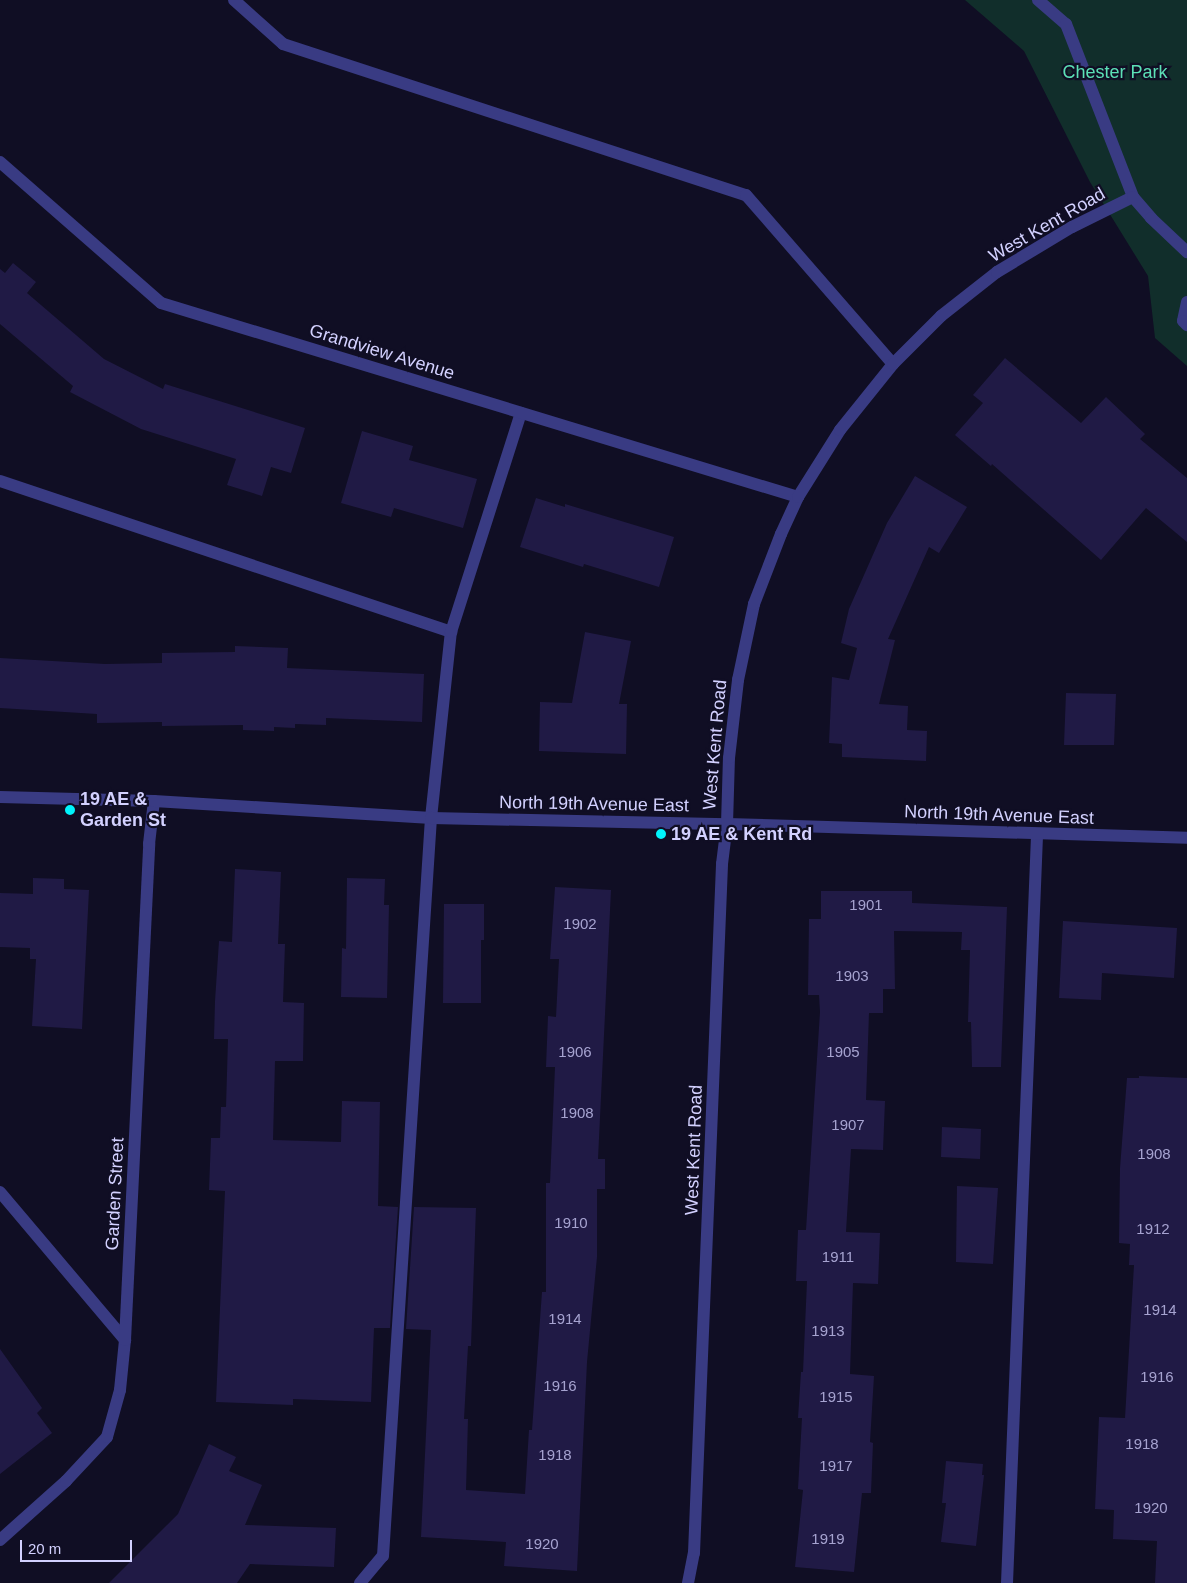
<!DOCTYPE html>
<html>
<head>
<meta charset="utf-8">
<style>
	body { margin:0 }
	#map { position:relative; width:1187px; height:1583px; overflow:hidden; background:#100e24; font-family:Arial,sans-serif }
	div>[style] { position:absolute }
	.green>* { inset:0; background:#112e2b }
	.building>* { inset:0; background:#201a45 }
	.service>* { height:12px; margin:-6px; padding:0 6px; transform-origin:6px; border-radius:6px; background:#393b83 }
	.minor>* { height:12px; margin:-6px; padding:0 6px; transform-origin:6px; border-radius:6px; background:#393b83 }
	.tertiary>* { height:12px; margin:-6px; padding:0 6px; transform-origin:6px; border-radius:6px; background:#393b83 }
	.dots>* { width:14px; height:14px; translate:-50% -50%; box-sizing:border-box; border:2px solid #100e24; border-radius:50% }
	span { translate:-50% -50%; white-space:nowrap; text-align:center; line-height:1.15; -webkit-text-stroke:4.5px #100e24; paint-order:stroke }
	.number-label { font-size:15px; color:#a6a3d0 }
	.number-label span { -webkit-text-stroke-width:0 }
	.park-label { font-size:18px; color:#5ce0b6 }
	.street-label { font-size:18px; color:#d3d1ff }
	.poi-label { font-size:18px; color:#d3d1ff; font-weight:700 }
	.left { translate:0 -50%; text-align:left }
	.scale { position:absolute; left:20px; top:1540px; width:112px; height:22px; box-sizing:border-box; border:2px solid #d3d1ff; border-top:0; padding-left:6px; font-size:15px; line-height:18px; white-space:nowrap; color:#d3d1ff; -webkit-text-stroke:4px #100e24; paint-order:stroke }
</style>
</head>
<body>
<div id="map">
	<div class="green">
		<div style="clip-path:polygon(965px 0,1187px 0,1187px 366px,1155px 338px,1148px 276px,1090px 182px,1024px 51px)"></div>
	</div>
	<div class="building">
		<div style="clip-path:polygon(13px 263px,36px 282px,27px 293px,104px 359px,163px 389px,165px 384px,305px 428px,291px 473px,271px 467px,262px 496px,227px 485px,236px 459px,141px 429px,70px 392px,73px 386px,0 324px,0 269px,5px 273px)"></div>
		<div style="clip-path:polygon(1005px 358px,1081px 423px,1106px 397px,1145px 434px,1140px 439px,1187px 478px,1187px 542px,1146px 508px,1101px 560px,992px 464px,991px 466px,955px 435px,983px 403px,973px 395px)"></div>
		<div style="clip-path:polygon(362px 431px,413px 446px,409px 460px,477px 479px,463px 528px,394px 508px,391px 517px,341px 503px)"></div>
		<div style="clip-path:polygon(915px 476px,967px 507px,939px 553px,929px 547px,888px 639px,895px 640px,879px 704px,908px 706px,907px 730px,927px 731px,926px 761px,842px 757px,842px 744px,829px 743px,832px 677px,849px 680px,857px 648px,841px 643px,849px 609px,887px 523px)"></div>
		<div style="clip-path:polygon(536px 498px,565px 507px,565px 504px,674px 537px,659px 587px,584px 564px,583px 567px,520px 547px)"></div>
		<div style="clip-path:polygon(585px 632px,631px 641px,619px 704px,627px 704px,626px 754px,539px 751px,540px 702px,572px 703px)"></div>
		<div style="clip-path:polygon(235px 646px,288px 648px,287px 668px,424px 674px,422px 722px,326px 718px,326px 725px,295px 724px,295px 728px,274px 727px,274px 731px,243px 730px,243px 725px,162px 726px,162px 722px,97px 723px,97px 714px,0 708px,0 658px,105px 664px,162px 663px,162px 653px,235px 652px)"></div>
		<div style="clip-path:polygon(1066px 693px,1116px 694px,1114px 745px,1064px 745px)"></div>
		<div style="clip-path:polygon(235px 869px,281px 872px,278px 944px,285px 944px,283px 1002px,304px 1003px,303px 1061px,275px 1061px,273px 1140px,341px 1142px,342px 1101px,380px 1102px,378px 1206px,398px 1207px,390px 1328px,374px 1328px,371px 1402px,293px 1399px,293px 1405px,216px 1402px,225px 1191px,209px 1190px,211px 1138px,220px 1138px,221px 1107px,226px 1107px,228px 1039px,214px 1039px,215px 1001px,219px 941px,232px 942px)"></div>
		<div style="clip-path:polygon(33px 878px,64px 879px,64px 889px,89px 890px,82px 1029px,32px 1026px,36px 959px,30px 959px,30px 948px,0 947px,0 893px,33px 894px)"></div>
		<div style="clip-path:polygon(347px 878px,385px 879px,384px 905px,389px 905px,387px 998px,341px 997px,342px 948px,346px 949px)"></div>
		<div style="clip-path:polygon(555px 887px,611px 890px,598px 1159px,605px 1159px,605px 1189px,597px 1189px,597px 1257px,587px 1362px,577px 1571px,504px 1566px,506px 1542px,421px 1537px,431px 1330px,406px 1329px,414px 1207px,476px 1208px,471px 1346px,468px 1346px,464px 1419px,468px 1419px,466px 1490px,525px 1494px,529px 1430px,532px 1430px,542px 1292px,546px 1292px,546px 1183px,550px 1183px,555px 1067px,546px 1067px,548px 1016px,556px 1017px,559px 959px,550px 959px)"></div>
		<div style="clip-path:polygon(821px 891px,912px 891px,912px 903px,1007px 907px,1001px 1067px,972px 1067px,971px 1022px,968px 1022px,970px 950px,961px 950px,962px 932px,894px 931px,895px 989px,883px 989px,883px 1013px,869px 1013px,866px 1100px,885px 1101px,883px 1150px,851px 1149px,846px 1232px,880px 1233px,878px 1284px,853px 1283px,850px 1374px,874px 1376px,870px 1442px,873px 1443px,871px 1493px,862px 1493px,854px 1572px,795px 1567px,803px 1490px,798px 1489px,802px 1418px,798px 1418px,801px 1372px,803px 1372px,807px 1281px,796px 1281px,798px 1230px,806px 1230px,820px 1012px,819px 995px,808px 995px,809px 919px,821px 919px)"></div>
		<div style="clip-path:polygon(444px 904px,484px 904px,484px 940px,481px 940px,481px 1003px,443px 1003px)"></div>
		<div style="clip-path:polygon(1063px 921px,1177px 928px,1174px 978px,1102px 973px,1101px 1000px,1059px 998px)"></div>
		<div style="clip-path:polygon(1139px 1076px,1187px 1078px,1187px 1583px,1155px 1583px,1157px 1541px,1113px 1539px,1114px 1510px,1095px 1509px,1099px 1417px,1125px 1418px,1134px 1265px,1129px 1265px,1130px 1244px,1119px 1243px,1120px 1168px,1127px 1078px,1139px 1078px)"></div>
		<div style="clip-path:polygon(942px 1127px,981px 1129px,980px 1159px,941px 1157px)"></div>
		<div style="clip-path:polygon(957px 1186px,998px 1188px,993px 1264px,956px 1262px)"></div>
		<div style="clip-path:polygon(0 1349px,42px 1408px,37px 1413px,52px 1433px,0 1474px)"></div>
		<div style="clip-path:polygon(209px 1444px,236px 1457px,229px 1471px,262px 1485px,245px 1525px,336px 1528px,334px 1567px,250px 1564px,237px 1583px,109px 1583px,178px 1514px)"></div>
		<div style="clip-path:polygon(946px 1461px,983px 1464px,982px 1475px,984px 1475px,976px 1546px,941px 1542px,946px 1503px,942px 1503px)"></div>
	</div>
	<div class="service">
		<div style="left:234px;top:0;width:66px;rotate:41.9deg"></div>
		<div style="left:283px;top:44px;width:487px;rotate:18.1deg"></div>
		<div style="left:746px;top:195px;width:224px;rotate:49deg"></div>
		<div style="left:0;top:481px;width:476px;rotate:18.5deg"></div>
		<div style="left:0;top:1192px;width:194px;rotate:49.8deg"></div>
		<div style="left:360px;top:1583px;width:35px;rotate:-50deg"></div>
		<div style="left:383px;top:1556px;width:740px;rotate:-86.28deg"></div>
		<div style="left:431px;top:818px;width:187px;rotate:-83.9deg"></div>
		<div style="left:451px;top:632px;width:230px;rotate:-72.3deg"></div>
		<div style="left:1007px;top:1583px;width:749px;rotate:-87.7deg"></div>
	</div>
	<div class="minor">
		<div style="left:1038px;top:0;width:37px;rotate:41deg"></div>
		<div style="left:1066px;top:24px;width:186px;rotate:68.8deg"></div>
		<div style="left:0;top:162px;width:214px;rotate:41.2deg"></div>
		<div style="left:161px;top:303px;width:666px;rotate:16.94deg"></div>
		<div style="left:1187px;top:302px;width:19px;rotate:102deg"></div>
		<div style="left:1183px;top:321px;width:6px;rotate:45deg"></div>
		<div style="left:0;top:1540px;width:89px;rotate:-41.8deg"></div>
		<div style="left:66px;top:1481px;width:60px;rotate:-47deg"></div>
		<div style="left:107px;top:1437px;width:49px;rotate:-74.5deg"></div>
		<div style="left:120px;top:1390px;width:50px;rotate:-84.3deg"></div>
		<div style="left:125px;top:1340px;width:497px;rotate:-87.2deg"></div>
		<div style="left:149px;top:844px;width:43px;rotate:-83.4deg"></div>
		<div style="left:688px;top:1583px;width:31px;rotate:-79deg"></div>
		<div style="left:694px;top:1553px;width:690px;rotate:-87.67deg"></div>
		<div style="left:722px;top:864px;width:40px;rotate:-82.9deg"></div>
	</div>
	<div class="tertiary">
		<div style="left:0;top:797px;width:154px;rotate:1.5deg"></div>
		<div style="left:154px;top:801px;width:278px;rotate:3.5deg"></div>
		<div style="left:431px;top:818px;width:296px;rotate:1.2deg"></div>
		<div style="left:727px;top:824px;width:460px;rotate:1.7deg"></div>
		<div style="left:727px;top:824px;width:66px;rotate:-88.3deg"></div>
		<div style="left:729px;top:758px;width:79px;rotate:-83.4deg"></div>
		<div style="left:738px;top:680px;width:78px;rotate:-78.1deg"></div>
		<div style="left:754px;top:604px;width:75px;rotate:-68.9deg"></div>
		<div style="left:781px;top:534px;width:41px;rotate:-65.3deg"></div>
		<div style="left:798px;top:497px;width:79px;rotate:-57.9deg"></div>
		<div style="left:840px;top:430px;width:85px;rotate:-51.2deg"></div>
		<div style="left:893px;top:364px;width:68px;rotate:-45deg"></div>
		<div style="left:941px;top:316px;width:71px;rotate:-38.2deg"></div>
		<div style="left:997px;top:272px;width:87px;rotate:-31deg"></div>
		<div style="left:1072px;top:227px;width:68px;rotate:-26.2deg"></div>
		<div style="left:1133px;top:197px;width:28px;rotate:49deg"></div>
		<div style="left:1151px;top:218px;width:50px;rotate:43.4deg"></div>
	</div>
	<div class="dots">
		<div style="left:70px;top:810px;background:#00f4fc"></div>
		<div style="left:661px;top:834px;background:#00f4fc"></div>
	</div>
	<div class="number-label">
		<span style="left:866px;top:905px">1901</span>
		<span style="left:580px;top:924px">1902</span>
		<span style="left:852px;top:976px">1903</span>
		<span style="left:575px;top:1052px">1906</span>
		<span style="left:843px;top:1052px">1905</span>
		<span style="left:577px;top:1113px">1908</span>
		<span style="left:848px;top:1125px">1907</span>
		<span style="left:1154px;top:1154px">1908</span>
		<span style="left:571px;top:1223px">1910</span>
		<span style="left:1153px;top:1229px">1912</span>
		<span style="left:838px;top:1257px">1911</span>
		<span style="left:1160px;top:1310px">1914</span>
		<span style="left:565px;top:1319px">1914</span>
		<span style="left:828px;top:1331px">1913</span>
		<span style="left:1157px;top:1377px">1916</span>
		<span style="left:560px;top:1386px">1916</span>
		<span style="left:836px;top:1397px">1915</span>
		<span style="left:1142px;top:1444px">1918</span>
		<span style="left:555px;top:1455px">1918</span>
		<span style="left:836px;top:1466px">1917</span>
		<span style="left:1151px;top:1508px">1920</span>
		<span style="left:828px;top:1539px">1919</span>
		<span style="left:542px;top:1544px">1920</span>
	</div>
	<div class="park-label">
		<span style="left:1115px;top:72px">Chester Park</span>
	</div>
	<div class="street-label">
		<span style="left:1047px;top:225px;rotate:-30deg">West Kent Road</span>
		<span style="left:382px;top:352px;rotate:17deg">Grandview Avenue</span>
		<span style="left:715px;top:745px;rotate:-85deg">West Kent Road</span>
		<span style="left:594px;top:804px;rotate:1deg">North 19th Avenue East</span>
		<span style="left:999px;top:815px;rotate:2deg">North 19th Avenue East</span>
		<span style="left:694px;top:1150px;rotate:-88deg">West Kent Road</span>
		<span style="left:115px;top:1194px;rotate:-87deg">Garden Street</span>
	</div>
	<div class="poi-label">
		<span class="left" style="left:80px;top:810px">19 AE &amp;<br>Garden St</span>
		<span class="left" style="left:671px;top:834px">19 AE &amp; Kent Rd</span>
	</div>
	<div class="scale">20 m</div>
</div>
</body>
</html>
